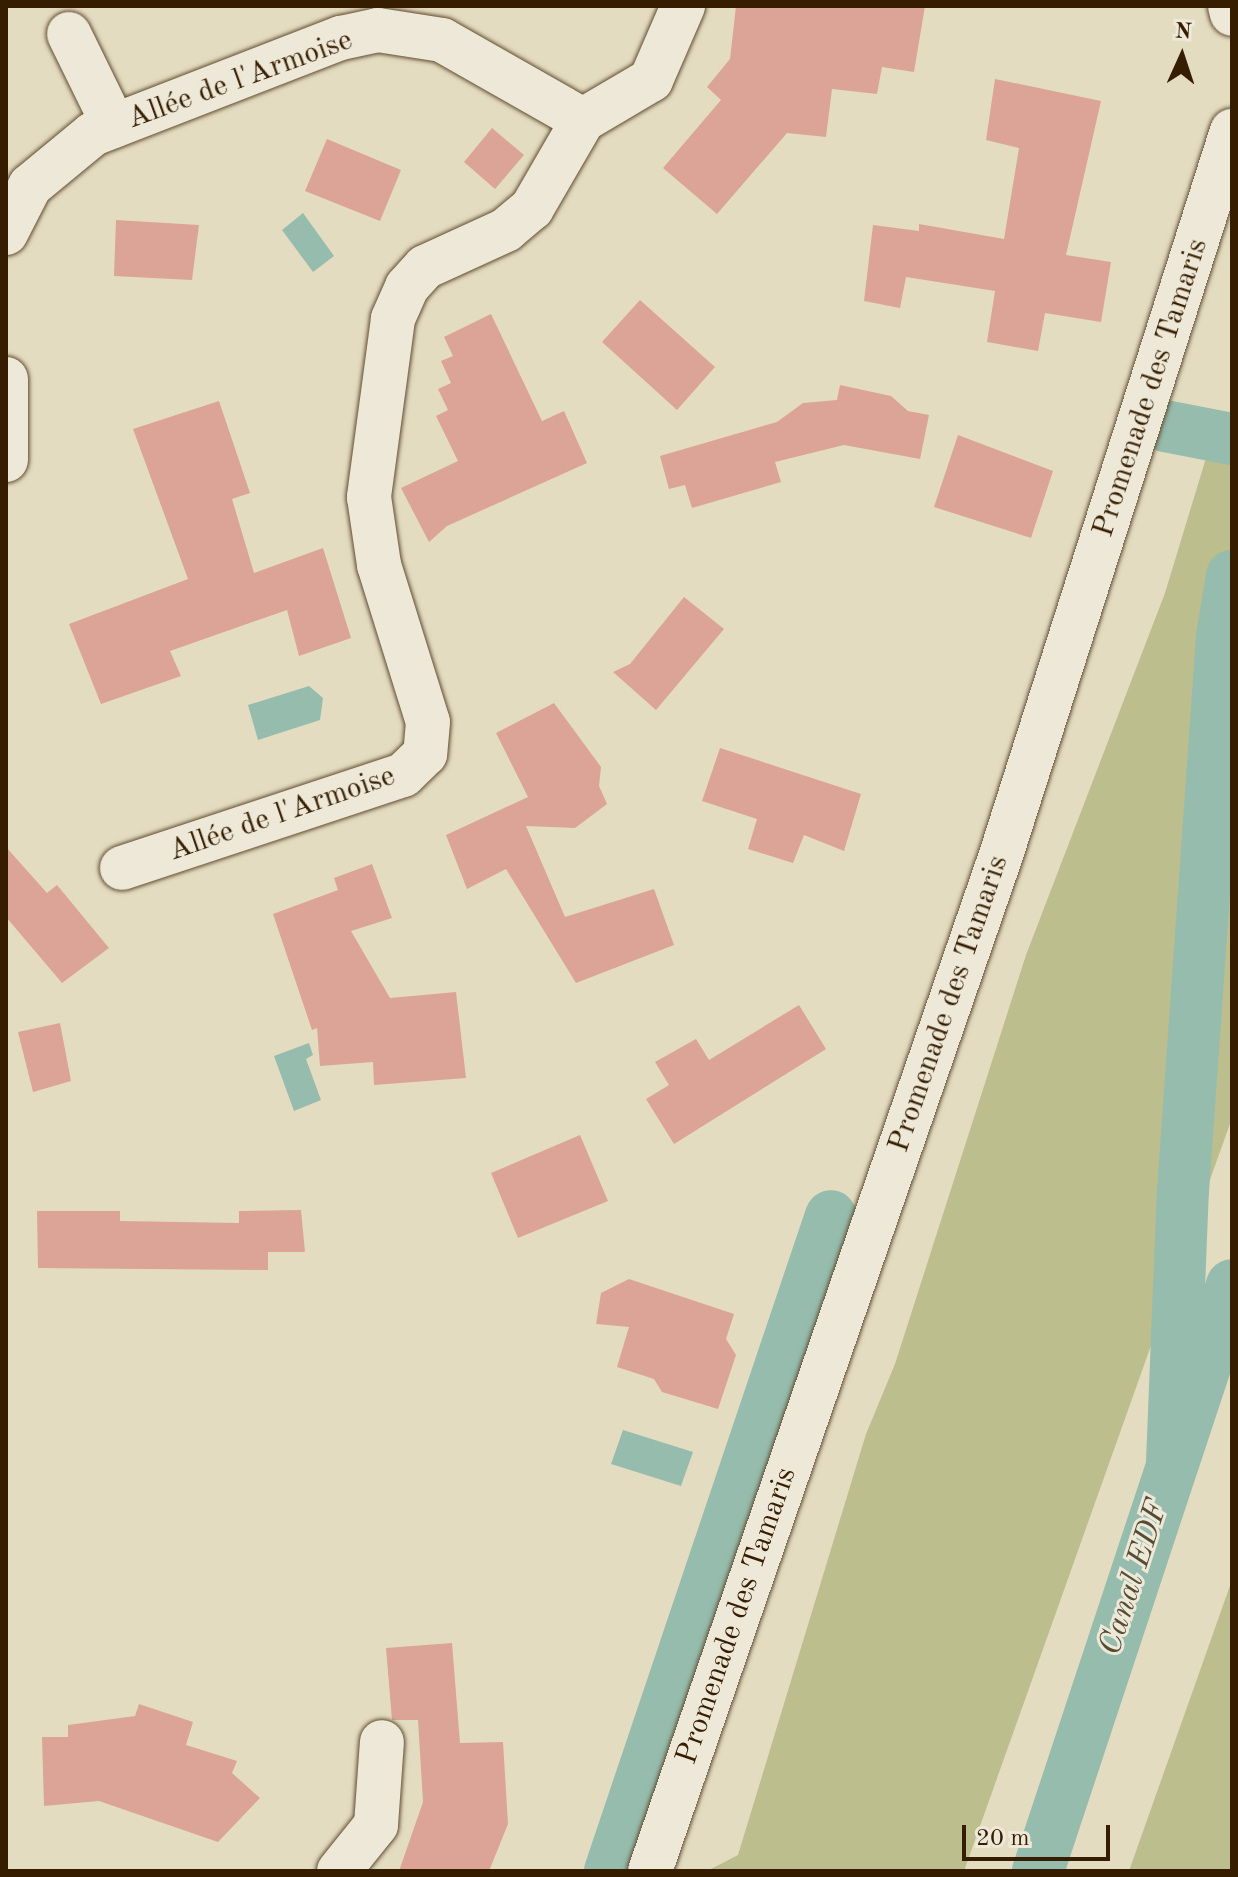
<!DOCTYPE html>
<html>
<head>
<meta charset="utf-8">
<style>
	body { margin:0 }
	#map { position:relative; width:1238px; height:1877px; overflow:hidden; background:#e4dcc1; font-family:"Old Standard TT",serif }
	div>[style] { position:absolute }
	.green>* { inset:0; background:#bcbe8d }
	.water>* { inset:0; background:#96bcad }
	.canal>* { height:52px; margin:-26px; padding:0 26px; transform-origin:26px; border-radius:26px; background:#96bcad }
	.building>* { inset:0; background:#dba496 }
	.roads { filter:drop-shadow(0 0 2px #624d30) drop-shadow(0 0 2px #624d30) }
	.minor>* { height:44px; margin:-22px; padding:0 22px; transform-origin:22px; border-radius:22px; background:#ede8d7 }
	span { translate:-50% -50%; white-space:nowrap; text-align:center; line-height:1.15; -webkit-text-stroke:6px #ede8d7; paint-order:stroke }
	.street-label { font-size:30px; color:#371d00 }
	.water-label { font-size:32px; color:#544d34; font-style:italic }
	.frame { position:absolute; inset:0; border:8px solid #371d00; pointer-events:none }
	.north { position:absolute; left:1142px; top:16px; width:80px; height:80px; -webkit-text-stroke:6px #ede8d7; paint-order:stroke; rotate:3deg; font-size:22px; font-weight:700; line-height:32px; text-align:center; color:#371d00 }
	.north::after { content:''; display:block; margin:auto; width:28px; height:36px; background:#371d00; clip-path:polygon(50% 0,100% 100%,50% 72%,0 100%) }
	.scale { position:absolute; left:962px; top:1825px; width:148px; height:36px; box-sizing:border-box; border:4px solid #371d00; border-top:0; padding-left:10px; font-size:24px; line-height:28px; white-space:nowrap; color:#371d00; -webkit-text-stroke:6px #ede8d7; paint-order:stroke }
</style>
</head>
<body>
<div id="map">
	<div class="green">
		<div style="clip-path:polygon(1206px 458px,1232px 461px,1232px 1118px,964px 1871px,707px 1871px,738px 1855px,866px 1434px,895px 1364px,1026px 955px,1165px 593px)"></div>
		<div style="clip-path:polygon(1232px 1580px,1232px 1871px,1129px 1871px)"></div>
	</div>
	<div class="water">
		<div style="clip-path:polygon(303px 213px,334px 256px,313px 272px,282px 230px)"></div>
		<div style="clip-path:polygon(309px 686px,323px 698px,320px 720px,258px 740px,248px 705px)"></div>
		<div style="clip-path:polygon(309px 1043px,313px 1055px,306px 1059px,321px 1100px,294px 1111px,274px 1056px)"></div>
		<div style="clip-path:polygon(623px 1430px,693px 1452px,681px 1486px,611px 1464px)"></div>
	</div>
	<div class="canal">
		<div style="left:1165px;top:426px;width:68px;rotate:11deg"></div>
		<div style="left:1172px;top:1462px;width:271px;rotate:-87.7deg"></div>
		<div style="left:1183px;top:1191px;width:555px;rotate:-85.97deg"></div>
		<div style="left:1222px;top:637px;width:62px;rotate:-80.7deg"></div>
		<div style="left:610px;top:1871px;width:691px;rotate:-71.36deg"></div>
		<div style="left:1038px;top:1871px;width:617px;rotate:-71.68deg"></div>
	</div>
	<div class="building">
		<div style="clip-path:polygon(736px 6px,925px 6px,914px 72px,882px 67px,877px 94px,832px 89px,826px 137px,787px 133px,717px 214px,663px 168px,721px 100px,707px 87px,730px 59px)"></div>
		<div style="clip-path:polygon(995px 79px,1101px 101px,1066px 255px,1111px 262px,1101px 322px,1045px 313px,1038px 351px,987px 342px,995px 291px,906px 277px,900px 308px,864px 301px,873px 225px,919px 231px,919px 224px,1004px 239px,1019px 148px,986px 140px)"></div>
		<div style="clip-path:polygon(492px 128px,524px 155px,495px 189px,464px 162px)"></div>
		<div style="clip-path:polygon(327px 139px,401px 170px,380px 221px,305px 191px)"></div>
		<div style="clip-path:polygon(116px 220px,199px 225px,192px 280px,114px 276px)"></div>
		<div style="clip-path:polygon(640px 300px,715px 367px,677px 410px,602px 342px)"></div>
		<div style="clip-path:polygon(491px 314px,542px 421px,564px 411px,587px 463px,447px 526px,429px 542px,401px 488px,458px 461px,436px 416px,448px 410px,438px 389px,451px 383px,441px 361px,453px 356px,444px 337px)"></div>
		<div style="clip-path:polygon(840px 385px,891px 396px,908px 411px,929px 415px,920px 459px,844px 445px,775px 462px,781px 482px,692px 508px,685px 485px,669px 489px,660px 456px,777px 422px,803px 403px,837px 400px)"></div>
		<div style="clip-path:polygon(219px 401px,250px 493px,232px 499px,254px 573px,323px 548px,351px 638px,299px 656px,287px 610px,170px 651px,181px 676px,101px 704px,69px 624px,188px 579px,133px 429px)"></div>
		<div style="clip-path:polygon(958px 435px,1053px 471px,1031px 538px,934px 507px)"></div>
		<div style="clip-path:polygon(684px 597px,724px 629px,656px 710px,613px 672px,630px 664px)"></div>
		<div style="clip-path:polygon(554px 703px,601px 767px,599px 786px,607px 804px,575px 828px,526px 826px,565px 917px,654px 889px,674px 945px,576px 983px,506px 869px,467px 889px,446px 835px,528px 797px,496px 733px)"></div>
		<div style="clip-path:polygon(720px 748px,861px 794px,844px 851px,804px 835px,793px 863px,748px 849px,757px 819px,702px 801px)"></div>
		<div style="clip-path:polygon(6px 847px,47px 893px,57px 885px,109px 948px,62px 983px,6px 917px)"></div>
		<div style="clip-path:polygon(372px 864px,392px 918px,351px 931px,390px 998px,456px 992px,466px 1078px,374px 1085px,373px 1062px,320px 1066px,317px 1028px,312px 1030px,273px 914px,338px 890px,334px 878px)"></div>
		<div style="clip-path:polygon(799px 1005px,826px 1049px,674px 1144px,646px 1099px,669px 1085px,655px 1062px,696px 1039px,709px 1060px)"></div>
		<div style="clip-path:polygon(60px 1023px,71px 1081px,33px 1092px,18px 1032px)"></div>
		<div style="clip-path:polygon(580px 1135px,608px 1201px,518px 1238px,491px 1173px)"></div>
		<div style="clip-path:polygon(301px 1210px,305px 1252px,268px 1252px,268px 1270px,38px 1268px,37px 1211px,120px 1211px,120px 1221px,239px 1223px,239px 1211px)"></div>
		<div style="clip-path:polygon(629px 1279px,734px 1314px,726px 1339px,736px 1355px,718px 1409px,662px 1392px,654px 1379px,617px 1367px,629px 1327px,596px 1324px,601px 1293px)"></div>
		<div style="clip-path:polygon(452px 1643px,460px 1743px,503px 1742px,508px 1824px,489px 1871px,399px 1871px,423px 1802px,418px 1720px,392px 1720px,386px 1648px)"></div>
		<div style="clip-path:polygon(139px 1704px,193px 1722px,186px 1745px,237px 1761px,232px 1773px,260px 1798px,218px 1842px,99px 1801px,44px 1806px,42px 1737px,68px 1737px,68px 1725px,135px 1716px)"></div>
	</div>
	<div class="roads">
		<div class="minor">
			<div style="left:1230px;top:6px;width:8px;rotate:76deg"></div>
			<div style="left:69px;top:34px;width:102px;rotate:63.9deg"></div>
			<div style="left:583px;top:120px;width:79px;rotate:-30.5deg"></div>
			<div style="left:651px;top:80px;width:81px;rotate:-66.6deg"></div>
			<div style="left:6px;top:233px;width:53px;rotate:-62.9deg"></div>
			<div style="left:30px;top:186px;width:82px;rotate:-39.5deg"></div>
			<div style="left:93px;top:134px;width:266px;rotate:-21.2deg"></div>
			<div style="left:341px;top:38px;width:38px;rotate:-12deg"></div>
			<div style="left:378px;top:30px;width:65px;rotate:8.9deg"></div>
			<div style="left:442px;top:40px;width:162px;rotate:29.6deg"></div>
			<div style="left:583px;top:120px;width:102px;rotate:120.1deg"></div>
			<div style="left:532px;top:208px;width:34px;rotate:140deg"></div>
			<div style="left:506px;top:230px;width:89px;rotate:155.4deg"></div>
			<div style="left:425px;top:267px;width:27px;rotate:132deg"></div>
			<div style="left:407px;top:287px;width:35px;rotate:114deg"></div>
			<div style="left:393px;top:319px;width:180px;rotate:97.7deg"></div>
			<div style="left:369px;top:497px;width:69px;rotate:81.6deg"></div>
			<div style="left:379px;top:565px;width:164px;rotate:72.7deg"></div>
			<div style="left:428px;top:722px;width:32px;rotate:95deg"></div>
			<div style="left:425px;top:754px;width:30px;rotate:136deg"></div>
			<div style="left:403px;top:775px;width:296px;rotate:161.7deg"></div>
			<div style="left:6px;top:379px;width:81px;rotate:90deg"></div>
			<div style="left:339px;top:1871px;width:59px;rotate:-51.2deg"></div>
			<div style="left:376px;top:1825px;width:83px;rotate:-85.9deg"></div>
			<div style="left:650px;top:1871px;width:1078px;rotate:-70.94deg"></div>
			<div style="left:1002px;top:852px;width:757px;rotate:-72.31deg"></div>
		</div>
	</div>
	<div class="street-label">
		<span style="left:240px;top:80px;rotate:-20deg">Allée de l'Armoise</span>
		<span style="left:1151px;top:388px;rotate:-72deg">Promenade des Tamaris</span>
		<span style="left:282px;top:814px;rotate:-19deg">Allée de l'Armoise</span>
		<span style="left:949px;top:1004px;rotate:-71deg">Promenade des Tamaris</span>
		<span style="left:737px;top:1616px;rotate:-71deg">Promenade des Tamaris</span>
	</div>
	<div class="water-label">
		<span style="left:1135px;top:1578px;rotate:-72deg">Canal EDF</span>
	</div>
	<div class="frame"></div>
	<div class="north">N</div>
	<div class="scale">20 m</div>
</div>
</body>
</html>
